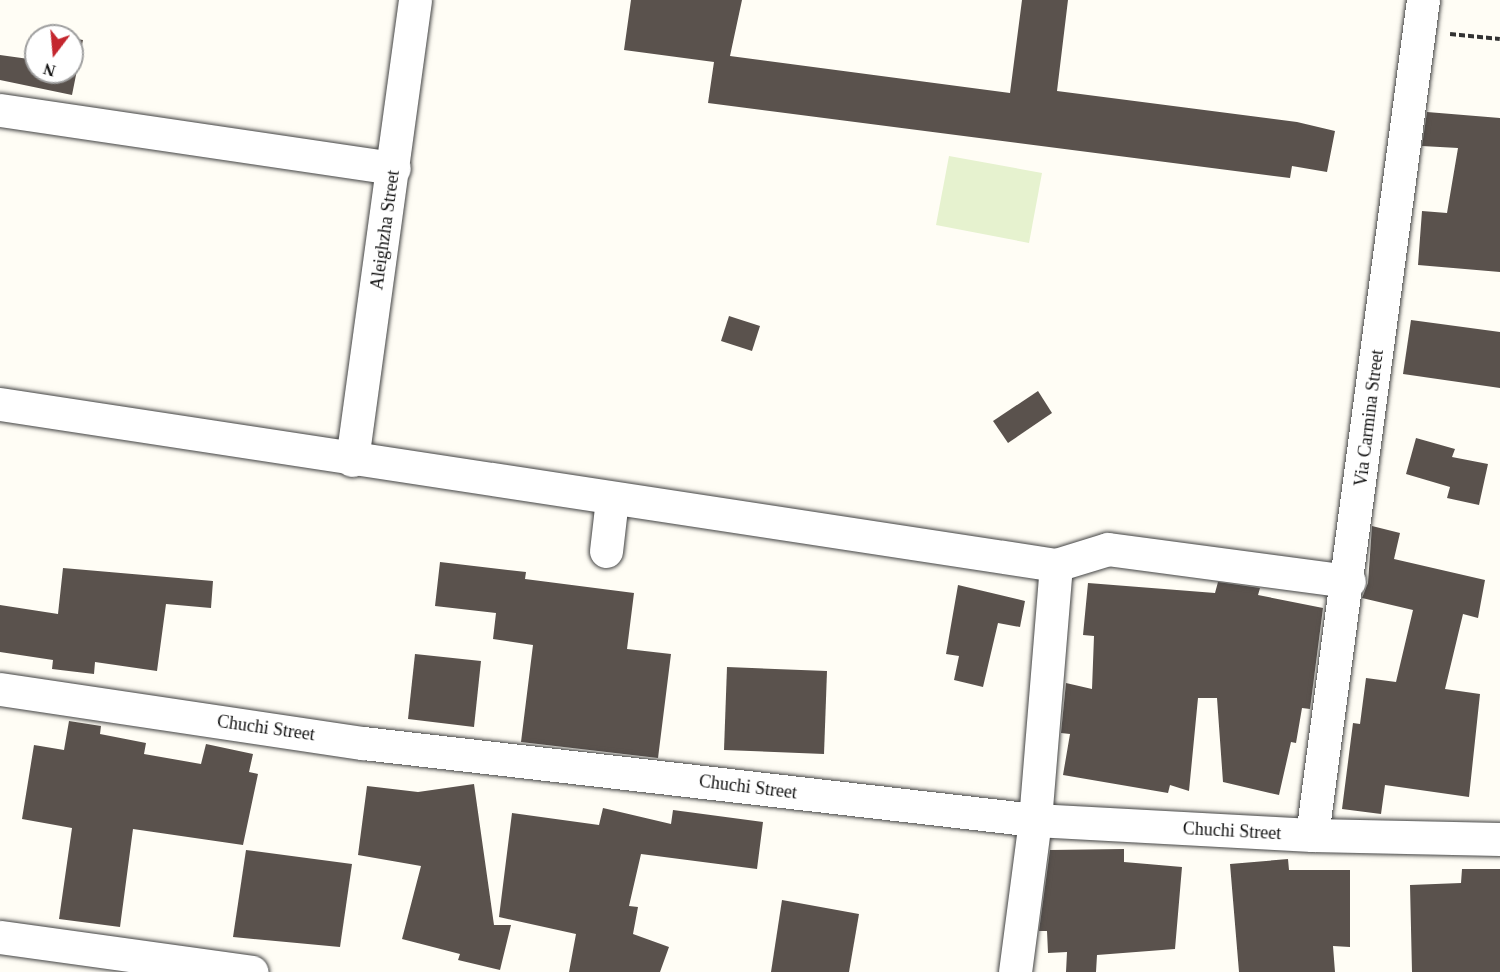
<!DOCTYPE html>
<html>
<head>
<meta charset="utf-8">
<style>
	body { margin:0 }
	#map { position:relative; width:1500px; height:972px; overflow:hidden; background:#fffdf5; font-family:Georgia,serif }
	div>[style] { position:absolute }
	.pitch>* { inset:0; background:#e6f2cf }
	.building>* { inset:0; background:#5a524d }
	.path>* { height:4px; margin-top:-2px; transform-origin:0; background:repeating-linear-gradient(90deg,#333 0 6px,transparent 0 9px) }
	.roads { filter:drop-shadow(0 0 2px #444) drop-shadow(0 0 2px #444) }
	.minor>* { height:33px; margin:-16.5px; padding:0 16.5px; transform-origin:16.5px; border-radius:16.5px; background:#fff }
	span { translate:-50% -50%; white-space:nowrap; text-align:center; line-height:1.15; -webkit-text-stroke:6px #fff; paint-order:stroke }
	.street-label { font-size:18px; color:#111 }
	.north { position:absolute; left:24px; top:24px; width:60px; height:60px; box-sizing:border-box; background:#fff; border:2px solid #a0a0a0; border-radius:50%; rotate:196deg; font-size:16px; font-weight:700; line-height:24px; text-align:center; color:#111 }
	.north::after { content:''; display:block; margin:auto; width:21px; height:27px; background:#c4262e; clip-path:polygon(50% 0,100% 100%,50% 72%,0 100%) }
</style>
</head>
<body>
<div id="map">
	<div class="pitch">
		<div style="clip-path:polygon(949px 156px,1042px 173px,1029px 243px,936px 225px)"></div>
	</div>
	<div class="building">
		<div style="clip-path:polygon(631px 0,742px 0,730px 56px,1010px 93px,1022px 0,1068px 0,1057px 91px,1297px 122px,1335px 131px,1327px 172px,1292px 166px,1290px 178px,708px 103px,714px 62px,624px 50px)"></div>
		<div style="clip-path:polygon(72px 38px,83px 40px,72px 95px,0 80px,0 55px,36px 60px,36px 72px,72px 72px)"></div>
		<div style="clip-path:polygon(1427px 112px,1500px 118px,1500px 272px,1418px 265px,1422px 211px,1447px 213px,1458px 148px,1422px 146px)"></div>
		<div style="clip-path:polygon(729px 316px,760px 326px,752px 351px,721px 341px)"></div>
		<div style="clip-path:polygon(1411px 320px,1500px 332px,1500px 388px,1403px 374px)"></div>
		<div style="clip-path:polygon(1038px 391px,1052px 413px,1008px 443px,993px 421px)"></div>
		<div style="clip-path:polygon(1416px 438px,1455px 449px,1452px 457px,1488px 464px,1479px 505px,1447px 498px,1450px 487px,1406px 474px)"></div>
		<div style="clip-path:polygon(1372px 526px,1400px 533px,1394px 559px,1485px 580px,1478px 618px,1463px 614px,1445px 689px,1480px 694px,1469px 797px,1385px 785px,1381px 814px,1342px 809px,1353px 723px,1360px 724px,1366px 678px,1396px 682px,1413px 610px,1362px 598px,1368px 583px)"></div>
		<div style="clip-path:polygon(440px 562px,526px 572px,525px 579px,634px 593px,627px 649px,671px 654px,658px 758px,521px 742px,533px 645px,493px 639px,496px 613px,435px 606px)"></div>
		<div style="clip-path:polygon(63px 568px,213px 581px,211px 608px,166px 604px,157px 671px,95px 662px,94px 674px,52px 669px,53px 660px,0 652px,0 605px,58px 614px)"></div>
		<div style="clip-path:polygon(1218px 582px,1260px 588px,1258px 595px,1323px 608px,1310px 709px,1302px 708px,1296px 743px,1291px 742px,1279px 795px,1223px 782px,1217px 698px,1198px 698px,1189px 791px,1170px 785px,1168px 793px,1063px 775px,1070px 734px,1061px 733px,1066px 683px,1092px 689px,1094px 636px,1083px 635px,1088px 583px,1215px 593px)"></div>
		<div style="clip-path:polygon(958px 585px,1025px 601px,1020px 627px,998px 623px,983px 687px,954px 680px,959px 656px,946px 654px)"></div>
		<div style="clip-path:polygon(415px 654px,481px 661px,474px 727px,408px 719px)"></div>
		<div style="clip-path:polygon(727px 667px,827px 671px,824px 754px,724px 750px)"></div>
		<div style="clip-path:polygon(69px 721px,101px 726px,100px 734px,146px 743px,144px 754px,201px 764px,206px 744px,253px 754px,249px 772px,258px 774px,243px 845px,133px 829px,120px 927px,59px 919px,72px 828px,22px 819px,34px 745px,64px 750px)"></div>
		<div style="clip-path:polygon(474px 784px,494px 925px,511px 925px,500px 970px,458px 960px,460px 954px,402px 939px,421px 866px,358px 855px,367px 786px,418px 792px)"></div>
		<div style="clip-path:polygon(603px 808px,671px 824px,673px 810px,763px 822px,757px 869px,641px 854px,629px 906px,638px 907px,633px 934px,669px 947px,660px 972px,569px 972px,576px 934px,499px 917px,512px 813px,599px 825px)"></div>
		<div style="clip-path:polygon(1124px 849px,1124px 862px,1182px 867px,1175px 949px,1097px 955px,1096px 972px,1066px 972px,1067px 952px,1048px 953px,1047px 931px,1039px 931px,1050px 850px)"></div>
		<div style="clip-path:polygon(246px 850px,352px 864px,340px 947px,233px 937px)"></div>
		<div style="clip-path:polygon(1288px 859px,1289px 870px,1350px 870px,1350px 947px,1333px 946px,1335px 972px,1239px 972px,1230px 864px)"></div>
		<div style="clip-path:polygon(1462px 869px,1500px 869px,1500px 972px,1412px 972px,1410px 885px,1461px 883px)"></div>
		<div style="clip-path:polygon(782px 900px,859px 914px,849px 972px,771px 972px)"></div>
	</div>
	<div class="path">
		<div style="left:1450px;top:34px;width:50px;rotate:5.7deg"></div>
	</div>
	<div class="roads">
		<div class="minor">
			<div style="left:0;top:110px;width:398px;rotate:8.4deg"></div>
			<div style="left:0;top:404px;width:1068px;rotate:8.67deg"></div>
			<div style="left:1056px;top:565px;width:54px;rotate:-17.1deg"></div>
			<div style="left:1108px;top:549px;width:243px;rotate:7.6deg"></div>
			<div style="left:352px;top:460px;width:464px;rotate:-82.2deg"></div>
			<div style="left:606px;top:551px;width:52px;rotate:-83.4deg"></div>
			<div style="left:0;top:689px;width:367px;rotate:8.5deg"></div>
			<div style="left:363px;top:743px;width:676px;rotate:6.54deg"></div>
			<div style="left:1035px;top:820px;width:277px;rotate:3.1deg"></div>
			<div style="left:1312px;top:835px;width:188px;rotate:1.2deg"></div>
			<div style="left:1312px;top:835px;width:842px;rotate:-82.43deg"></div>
			<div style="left:0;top:937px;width:254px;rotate:7.9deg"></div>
			<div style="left:1015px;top:972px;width:153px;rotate:-82.5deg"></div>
			<div style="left:1035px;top:820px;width:256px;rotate:-85.3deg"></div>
		</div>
	</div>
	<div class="street-label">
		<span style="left:385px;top:230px;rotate:-82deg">Aleighzha Street</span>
		<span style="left:1369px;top:418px;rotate:-83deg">Via Carmina Street</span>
		<span style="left:266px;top:728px;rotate:8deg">Chuchi Street</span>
		<span style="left:748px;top:787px;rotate:7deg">Chuchi Street</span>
		<span style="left:1232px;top:831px;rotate:3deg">Chuchi Street</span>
	</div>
	<div class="north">N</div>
</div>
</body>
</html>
